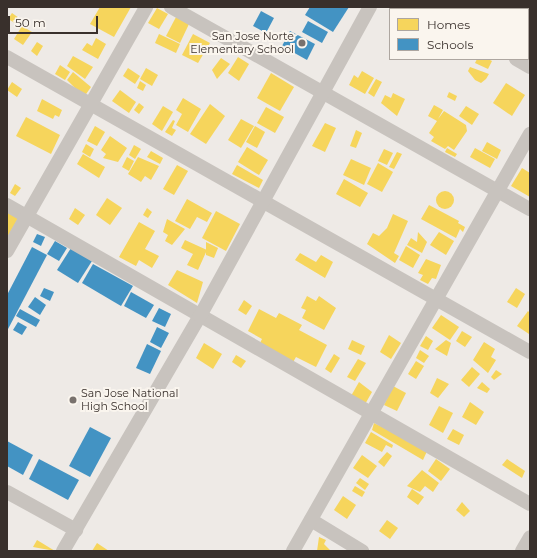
<!DOCTYPE html>
<html>
<head>
<meta charset="utf-8">
<style>
	body { margin:0 }
	#map { position:relative; width:537px; height:558px; overflow:hidden; background:#eeeae6; font-family:Montserrat,sans-serif }
	div>[style] { position:absolute }
	.homes>* { inset:0; background:#f6d55c }
	.round { border-radius:50% }
	.schools>* { inset:0; background:#4393c3 }
	.minor>* { height:14px; margin:-7px; padding:0 7px; transform-origin:7px; border-radius:7px; background:#c8c3be }
	.dots>* { width:11px; height:11px; translate:-50% -50%; box-sizing:border-box; border:2px solid #faf5ee; border-radius:50% }
	span { translate:-50% -50%; white-space:nowrap; text-align:center; line-height:1.15; -webkit-text-stroke:4px #faf5ee; paint-order:stroke }
	.poi-label { font-size:11px; color:#39302c }
	.right { translate:-100% -50%; text-align:right }
	.left { translate:0 -50%; text-align:left }
	.frame { position:absolute; inset:0; border:8px solid #39302c; pointer-events:none }
	.legend { position:absolute; left:389px; top:8px; width:140px; height:52px; box-sizing:border-box; background:#faf5ee; border:1px solid #ada6a0; margin:0; padding:5px 7px; list-style:none; font-size:12px; color:#39302c }
	.legend li { display:flex; align-items:center; gap:8px; height:20px }
	.legend b { width:20px; border:1px solid #ada6a0 }
	.scale { position:absolute; left:8px; top:16px; width:90px; height:18px; box-sizing:border-box; border:2px solid #39302c; border-top:0; padding-left:5px; font-size:12px; line-height:14px; white-space:nowrap; color:#39302c; -webkit-text-stroke:3px #faf5ee; paint-order:stroke }
</style>
</head>
<body>
<div id="map">
	<div class="homes">
		<div style="clip-path:polygon(100px 7px,131px 7px,114px 37px,90px 24px)"></div>
		<div style="clip-path:polygon(399px 7px,424px 7px,427px 9px,398px 9px)"></div>
		<div style="clip-path:polygon(157px 8px,168px 14px,159px 29px,148px 23px)"></div>
		<div style="clip-path:polygon(12px 13px,19px 18px,15px 23px,8px 19px)"></div>
		<div style="clip-path:polygon(176px 17px,189px 24px,180px 43px,166px 36px)"></div>
		<div style="clip-path:polygon(22px 26px,32px 32px,23px 45px,14px 39px)"></div>
		<div style="clip-path:polygon(159px 34px,180px 44px,176px 53px,155px 43px)"></div>
		<div style="clip-path:polygon(193px 34px,210px 43px,198px 63px,182px 55px)"></div>
		<div style="clip-path:polygon(96px 38px,106px 44px,98px 59px,82px 50px,87px 43px,92px 46px)"></div>
		<div style="clip-path:polygon(37px 42px,43px 46px,37px 56px,31px 51px)"></div>
		<div style="clip-path:polygon(73px 56px,93px 67px,85px 79px,67px 66px)"></div>
		<div style="clip-path:polygon(238px 57px,249px 64px,239px 81px,228px 73px)"></div>
		<div style="clip-path:polygon(221px 58px,230px 64px,217px 79px,212px 70px)"></div>
		<div style="clip-path:polygon(477px 59px,488px 59px,492px 61px,488px 69px,475px 63px)"></div>
		<div style="clip-path:polygon(60px 65px,70px 72px,65px 80px,55px 74px)"></div>
		<div style="clip-path:polygon(470px 67px,489px 74px,486px 79px,481px 83px,475px 80px,468px 71px)"></div>
		<div style="clip-path:polygon(128px 68px,140px 76px,135px 84px,123px 76px)"></div>
		<div style="clip-path:polygon(146px 68px,158px 75px,152px 86px,140px 79px)"></div>
		<div style="clip-path:polygon(362px 71px,374px 78px,365px 94px,349px 85px,354px 75px,358px 78px)"></div>
		<div style="clip-path:polygon(73px 72px,91px 87px,84px 97px,67px 80px)"></div>
		<div style="clip-path:polygon(271px 73px,294px 87px,280px 111px,257px 98px)"></div>
		<div style="clip-path:polygon(376px 79px,382px 82px,374px 97px,368px 93px)"></div>
		<div style="clip-path:polygon(140px 81px,146px 85px,143px 91px,137px 88px)"></div>
		<div style="clip-path:polygon(12px 82px,22px 89px,17px 97px,7px 90px)"></div>
		<div style="clip-path:polygon(506px 83px,525px 95px,512px 116px,493px 103px)"></div>
		<div style="clip-path:polygon(120px 90px,136px 102px,129px 113px,112px 101px)"></div>
		<div style="clip-path:polygon(449px 92px,457px 96px,455px 101px,447px 97px)"></div>
		<div style="clip-path:polygon(393px 93px,405px 99px,397px 116px,381px 103px,385px 95px,391px 98px)"></div>
		<div style="clip-path:polygon(183px 98px,201px 109px,188px 132px,176px 125px,182px 114px,176px 110px)"></div>
		<div style="clip-path:polygon(42px 99px,62px 110px,59px 117px,55px 115px,53px 119px,37px 111px)"></div>
		<div style="clip-path:polygon(139px 103px,144px 107px,139px 114px,134px 110px)"></div>
		<div style="clip-path:polygon(210px 104px,225px 116px,206px 144px,190px 134px)"></div>
		<div style="clip-path:polygon(434px 105px,443px 110px,438px 119px,444px 111px,466px 125px,467px 131px,454px 150px,448px 146px,445px 149px,431px 141px,434px 137px,429px 133px,437px 121px,428px 116px)"></div>
		<div style="clip-path:polygon(163px 106px,173px 112px,162px 131px,152px 124px)"></div>
		<div style="clip-path:polygon(466px 106px,479px 114px,472px 125px,459px 116px)"></div>
		<div style="clip-path:polygon(266px 107px,284px 117px,275px 133px,257px 123px)"></div>
		<div style="clip-path:polygon(26px 117px,60px 135px,51px 154px,16px 136px)"></div>
		<div style="clip-path:polygon(241px 119px,254px 126px,241px 148px,228px 140px)"></div>
		<div style="clip-path:polygon(173px 120px,175px 121px,172px 128px,176px 130px,172px 136px,165px 132px)"></div>
		<div style="clip-path:polygon(325px 123px,336px 128px,325px 152px,312px 146px)"></div>
		<div style="clip-path:polygon(95px 126px,105px 132px,97px 146px,87px 141px)"></div>
		<div style="clip-path:polygon(255px 126px,265px 132px,257px 148px,246px 142px)"></div>
		<div style="clip-path:polygon(356px 130px,362px 133px,356px 148px,350px 146px)"></div>
		<div style="clip-path:polygon(110px 136px,127px 148px,118px 162px,103px 158px,106px 154px,101px 150px)"></div>
		<div style="clip-path:polygon(487px 142px,501px 150px,497px 159px,482px 151px)"></div>
		<div style="clip-path:polygon(86px 144px,94px 149px,90px 157px,82px 152px)"></div>
		<div style="clip-path:polygon(134px 145px,141px 149px,135px 159px,129px 155px)"></div>
		<div style="clip-path:polygon(247px 147px,268px 160px,259px 175px,238px 162px)"></div>
		<div style="clip-path:polygon(447px 148px,457px 154px,455px 157px,445px 152px)"></div>
		<div style="clip-path:polygon(475px 148px,495px 159px,490px 168px,470px 157px)"></div>
		<div style="clip-path:polygon(384px 149px,393px 153px,387px 165px,378px 161px)"></div>
		<div style="clip-path:polygon(151px 151px,163px 158px,160px 164px,147px 157px)"></div>
		<div style="clip-path:polygon(397px 152px,402px 154px,394px 169px,389px 167px)"></div>
		<div style="clip-path:polygon(83px 154px,105px 167px,99px 178px,77px 164px)"></div>
		<div style="clip-path:polygon(127px 157px,134px 161px,129px 171px,122px 167px)"></div>
		<div style="clip-path:polygon(138px 157px,159px 166px,151px 180px,145px 176px,141px 182px,128px 174px)"></div>
		<div style="clip-path:polygon(351px 159px,371px 168px,364px 185px,343px 175px)"></div>
		<div style="clip-path:polygon(378px 163px,393px 172px,382px 192px,367px 184px)"></div>
		<div style="clip-path:polygon(177px 165px,188px 171px,174px 195px,163px 189px)"></div>
		<div style="clip-path:polygon(237px 165px,263px 180px,259px 188px,232px 174px)"></div>
		<div style="clip-path:polygon(522px 168px,530px 173px,530px 197px,511px 186px)"></div>
		<div style="clip-path:polygon(344px 179px,368px 193px,360px 207px,336px 194px)"></div>
		<div style="clip-path:polygon(15px 184px,21px 188px,15px 196px,10px 193px)"></div>
		<div class="round" style="left:436px;top:191px;width:18px;height:18px"></div>
		<div style="clip-path:polygon(107px 198px,122px 208px,110px 225px,96px 215px)"></div>
		<div style="clip-path:polygon(187px 199px,212px 213px,207px 222px,197px 217px,190px 229px,175px 221px)"></div>
		<div style="clip-path:polygon(429px 205px,459px 221px,458px 223px,465px 227px,463px 232px,460px 229px,456px 238px,421px 219px)"></div>
		<div style="clip-path:polygon(75px 208px,85px 215px,78px 225px,69px 219px)"></div>
		<div style="clip-path:polygon(147px 208px,152px 212px,148px 218px,143px 215px)"></div>
		<div style="clip-path:polygon(9px 211px,19px 217px,7px 238px,7px 214px)"></div>
		<div style="clip-path:polygon(216px 211px,240px 224px,226px 251px,202px 238px)"></div>
		<div style="clip-path:polygon(393px 214px,408px 221px,394px 253px,399px 256px,395px 263px,367px 244px,373px 233px,379px 236px,387px 228px)"></div>
		<div style="clip-path:polygon(167px 219px,185px 229px,172px 245px,165px 241px,168px 235px,163px 232px)"></div>
		<div style="clip-path:polygon(139px 222px,155px 231px,145px 249px,159px 256px,152px 268px,139px 260px,136px 266px,119px 257px)"></div>
		<div style="clip-path:polygon(418px 232px,427px 242px,422px 253px,407px 245px,411px 238px,417px 242px)"></div>
		<div style="clip-path:polygon(439px 232px,454px 241px,446px 255px,430px 245px)"></div>
		<div style="clip-path:polygon(185px 240px,207px 250px,198px 270px,187px 265px,193px 254px,181px 248px)"></div>
		<div style="clip-path:polygon(206px 242px,218px 248px,214px 258px,206px 255px)"></div>
		<div style="clip-path:polygon(406px 246px,420px 255px,413px 268px,399px 260px)"></div>
		<div style="clip-path:polygon(300px 253px,316px 262px,321px 255px,333px 262px,325px 278px,295px 260px)"></div>
		<div style="clip-path:polygon(426px 259px,441px 265px,436px 279px,432px 278px,428px 284px,420px 280px,423px 275px,418px 273px)"></div>
		<div style="clip-path:polygon(177px 270px,203px 282px,197px 303px,168px 285px)"></div>
		<div style="clip-path:polygon(516px 288px,525px 294px,517px 308px,507px 302px)"></div>
		<div style="clip-path:polygon(307px 296px,316px 301px,319px 296px,336px 308px,324px 330px,302px 318px,306px 310px,301px 308px)"></div>
		<div style="clip-path:polygon(244px 300px,252px 306px,246px 315px,238px 310px)"></div>
		<div style="clip-path:polygon(259px 309px,276px 318px,279px 313px,302px 325px,299px 330px,327px 345px,316px 367px,296px 357px,292px 364px,258px 347px,262px 339px,248px 331px)"></div>
		<div style="clip-path:polygon(528px 311px,530px 313px,529px 334px,517px 326px)"></div>
		<div style="clip-path:polygon(441px 315px,459px 327px,450px 340px,432px 328px)"></div>
		<div style="clip-path:polygon(462px 331px,472px 337px,465px 347px,456px 341px)"></div>
		<div style="clip-path:polygon(389px 335px,401px 343px,391px 359px,380px 352px)"></div>
		<div style="clip-path:polygon(426px 336px,433px 341px,428px 350px,420px 346px)"></div>
		<div style="clip-path:polygon(352px 340px,365px 346px,361px 355px,348px 349px)"></div>
		<div style="clip-path:polygon(446px 340px,451px 343px,447px 356px,435px 349px)"></div>
		<div style="clip-path:polygon(484px 342px,495px 349px,491px 357px,496px 360px,488px 373px,473px 360px)"></div>
		<div style="clip-path:polygon(204px 343px,222px 354px,213px 369px,196px 358px)"></div>
		<div style="clip-path:polygon(420px 350px,429px 356px,424px 363px,416px 358px)"></div>
		<div style="clip-path:polygon(334px 354px,340px 358px,331px 373px,325px 369px)"></div>
		<div style="clip-path:polygon(236px 355px,246px 361px,241px 368px,232px 362px)"></div>
		<div style="clip-path:polygon(358px 359px,366px 363px,355px 381px,347px 377px)"></div>
		<div style="clip-path:polygon(416px 361px,424px 366px,416px 379px,408px 374px)"></div>
		<div style="clip-path:polygon(472px 367px,480px 374px,469px 387px,461px 380px)"></div>
		<div style="clip-path:polygon(496px 370px,502px 374px,494px 380px,491px 377px)"></div>
		<div style="clip-path:polygon(437px 378px,449px 384px,438px 398px,430px 393px)"></div>
		<div style="clip-path:polygon(359px 382px,372px 392px,364px 406px,351px 396px)"></div>
		<div style="clip-path:polygon(482px 382px,490px 389px,487px 393px,477px 388px)"></div>
		<div style="clip-path:polygon(393px 386px,406px 393px,397px 411px,384px 405px)"></div>
		<div style="clip-path:polygon(470px 402px,484px 412px,476px 425px,462px 417px)"></div>
		<div style="clip-path:polygon(439px 406px,453px 413px,443px 433px,429px 425px)"></div>
		<div style="clip-path:polygon(374px 423px,428px 449px,423px 460px,372px 430px)"></div>
		<div style="clip-path:polygon(453px 429px,464px 435px,459px 445px,447px 439px)"></div>
		<div style="clip-path:polygon(371px 432px,393px 445px,392px 448px,386px 445px,382px 452px,365px 443px)"></div>
		<div style="clip-path:polygon(387px 452px,392px 456px,384px 467px,378px 462px)"></div>
		<div style="clip-path:polygon(362px 455px,377px 466px,368px 478px,353px 468px)"></div>
		<div style="clip-path:polygon(436px 459px,450px 469px,441px 481px,428px 471px)"></div>
		<div style="clip-path:polygon(507px 459px,525px 471px,522px 478px,502px 465px)"></div>
		<div style="clip-path:polygon(422px 470px,439px 483px,433px 492px,425px 486px,420px 492px,407px 486px)"></div>
		<div style="clip-path:polygon(360px 478px,369px 484px,365px 490px,356px 483px)"></div>
		<div style="clip-path:polygon(355px 486px,365px 492px,362px 497px,352px 491px)"></div>
		<div style="clip-path:polygon(412px 489px,424px 497px,418px 505px,407px 497px)"></div>
		<div style="clip-path:polygon(343px 496px,356px 505px,347px 519px,334px 510px)"></div>
		<div style="clip-path:polygon(462px 502px,470px 511px,464px 517px,456px 510px)"></div>
		<div style="clip-path:polygon(387px 520px,398px 528px,390px 539px,379px 531px)"></div>
		<div style="clip-path:polygon(319px 537px,326px 540px,324px 544px,331px 551px,317px 551px)"></div>
		<div style="clip-path:polygon(37px 540px,55px 551px,33px 547px)"></div>
		<div style="clip-path:polygon(97px 543px,109px 551px,92px 551px)"></div>
	</div>
	<div class="schools">
		<div style="clip-path:polygon(310px 7px,349px 7px,333px 32px,305px 15px)"></div>
		<div style="clip-path:polygon(261px 11px,274px 18px,266px 33px,253px 26px)"></div>
		<div style="clip-path:polygon(308px 21px,328px 32px,322px 43px,302px 32px)"></div>
		<div style="clip-path:polygon(290px 31px,315px 44px,307px 60px,282px 46px)"></div>
		<div style="clip-path:polygon(37px 234px,45px 237px,41px 246px,33px 242px)"></div>
		<div style="clip-path:polygon(55px 241px,67px 248px,59px 261px,47px 254px)"></div>
		<div style="clip-path:polygon(32px 247px,47px 255px,7px 331px,7px 295px)"></div>
		<div style="clip-path:polygon(71px 248px,92px 261px,78px 283px,57px 270px)"></div>
		<div style="clip-path:polygon(93px 264px,133px 286px,121px 306px,82px 283px)"></div>
		<div style="clip-path:polygon(44px 288px,54px 292px,50px 301px,40px 296px)"></div>
		<div style="clip-path:polygon(131px 292px,154px 305px,146px 318px,124px 306px)"></div>
		<div style="clip-path:polygon(35px 297px,46px 305px,40px 315px,28px 307px)"></div>
		<div style="clip-path:polygon(159px 308px,171px 314px,165px 327px,152px 321px)"></div>
		<div style="clip-path:polygon(20px 309px,40px 320px,36px 327px,16px 316px)"></div>
		<div style="clip-path:polygon(18px 322px,27px 327px,22px 335px,13px 330px)"></div>
		<div style="clip-path:polygon(157px 327px,169px 333px,161px 348px,150px 342px)"></div>
		<div style="clip-path:polygon(147px 344px,161px 351px,150px 374px,136px 368px)"></div>
		<div style="clip-path:polygon(90px 427px,111px 438px,90px 477px,69px 466px)"></div>
		<div style="clip-path:polygon(7px 441px,33px 455px,23px 475px,7px 466px)"></div>
		<div style="clip-path:polygon(39px 459px,79px 480px,68px 500px,29px 479px)"></div>
	</div>
	<div class="minor">
		<div style="left:171px;top:7px;width:412px;rotate:29.4deg"></div>
		<div style="left:426px;top:7px;width:4px;rotate:34deg"></div>
		<div style="left:7px;top:57px;width:600px;rotate:29.43deg"></div>
		<div style="left:516px;top:59px;width:16px;rotate:30deg"></div>
		<div style="left:7px;top:205px;width:602px;rotate:29.76deg"></div>
		<div style="left:7px;top:251px;width:281px;rotate:-60.3deg"></div>
		<div style="left:7px;top:492px;width:79px;rotate:28.8deg"></div>
		<div style="left:311px;top:520px;width:60px;rotate:31.3deg"></div>
		<div style="left:63px;top:551px;width:272px;rotate:-59.8deg"></div>
		<div style="left:200px;top:316px;width:353px;rotate:-61.2deg"></div>
		<div style="left:293px;top:551px;width:480px;rotate:-60.4deg"></div>
		<div style="left:522px;top:551px;width:16px;rotate:-60deg"></div>
	</div>
	<div class="dots">
		<div style="left:302px;top:43px;background:#78716d"></div>
		<div style="left:73px;top:400px;background:#78716d"></div>
	</div>
	<div class="poi-label">
		<span class="right" style="left:294px;top:43px">San Jose Norte<br>Elementary School</span>
		<span class="left" style="left:81px;top:400px">San Jose National<br>High School</span>
	</div>
	<div class="frame"></div>
	<ul class="legend">
	<li><b style="height:11px;background:#f6d55c"></b>Homes</li>
	<li><b style="height:11px;background:#4393c3"></b>Schools</li>
	</ul>
	<div class="scale">50 m</div>
</div>
</body>
</html>
